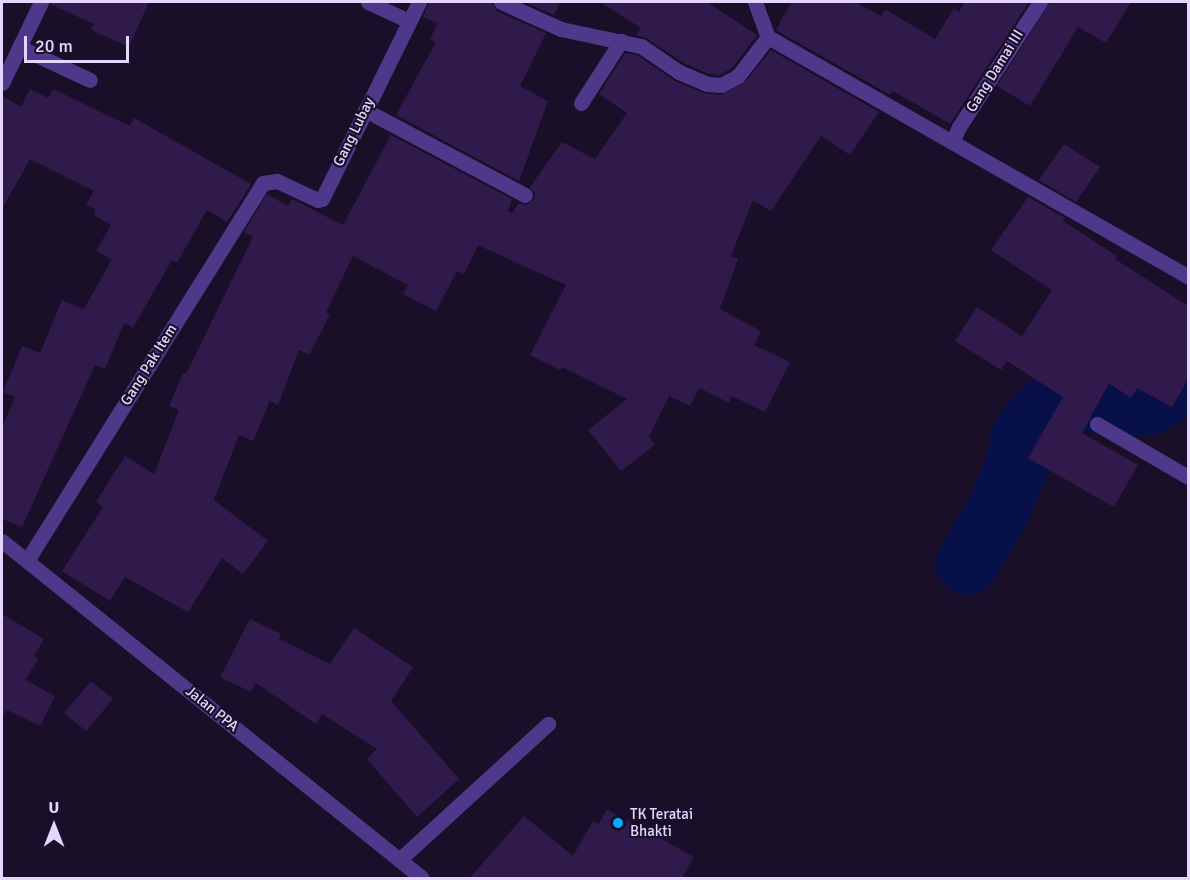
<!DOCTYPE html>
<html>
<head>
<meta charset="utf-8">
<style>
	body { margin:0 }
	#map { position:relative; width:1190px; height:880px; overflow:hidden; background:#190f29; font-family:Signika,sans-serif }
	div>[style] { position:absolute }
	.river>* { height:63px; margin:-31.5px; padding:0 31.5px; transform-origin:31.5px; border-radius:31.5px; background:#081049 }
	.building>* { inset:0; background:#2f1a4b }
	.street>* { height:15px; margin:-7.5px; padding:0 7.5px; transform-origin:7.5px; border-radius:7.5px; background:#4e388a }
	.dots>* { width:16px; height:16px; translate:-50% -50%; box-sizing:border-box; border:3px solid #190f29; border-radius:50% }
	span { translate:-50% -50%; white-space:nowrap; text-align:center; line-height:1.15; -webkit-text-stroke:4.5px #190f29; paint-order:stroke }
	.street-label { font-size:15px; color:#e5d6ff }
	.poi-label { font-size:15px; color:#e5d6ff }
	.left { translate:0 -50%; text-align:left }
	.frame { position:absolute; inset:0; border:3px solid #e5d6ff; pointer-events:none }
	.north { position:absolute; left:24px; top:796px; width:60px; height:60px; -webkit-text-stroke:4px #190f29; paint-order:stroke; rotate:0deg; font-size:16px; font-weight:700; line-height:24px; text-align:center; color:#e5d6ff }
	.north::after { content:''; display:block; margin:auto; width:21px; height:27px; background:#e5d6ff; clip-path:polygon(50% 0,100% 100%,50% 72%,0 100%) }
	.scale { position:absolute; left:24px; top:36px; width:105px; height:27px; box-sizing:border-box; border:3px solid #e5d6ff; border-top:0; padding-left:8px; font-size:18px; line-height:21px; white-space:nowrap; color:#e5d6ff; -webkit-text-stroke:4px #190f29; paint-order:stroke }
</style>
</head>
<body>
<div id="map">
	<div class="river">
		<div style="left:967px;top:563px;width:64px;rotate:-59.8deg"></div>
		<div style="left:999px;top:508px;width:51px;rotate:-68deg"></div>
		<div style="left:1018px;top:461px;width:24px;rotate:-81deg"></div>
		<div style="left:1022px;top:437px;width:27px;rotate:-54deg"></div>
		<div style="left:1038px;top:415px;width:14px;rotate:-39deg"></div>
		<div style="left:1049px;top:406px;width:19px;rotate:-18deg"></div>
		<div style="left:1067px;top:400px;width:16px;rotate:-4deg"></div>
		<div style="left:1083px;top:399px;width:37px;rotate:9deg"></div>
		<div style="left:1120px;top:405px;width:30px;rotate:-4deg"></div>
		<div style="left:1150px;top:403px;width:12px;rotate:-31deg"></div>
		<div style="left:1160px;top:397px;width:46px;rotate:-52.9deg"></div>
	</div>
	<div class="building">
		<div style="clip-path:polygon(51px 2px,149px 2px,129px 47px,91px 30px,94px 24px,50px 4px)"></div>
		<div style="clip-path:polygon(429px 2px,491px 2px,497px 11px,546px 33px,520px 86px,548px 101px,519px 181px,396px 115px,436px 42px,430px 39px,438px 23px,423px 17px)"></div>
		<div style="clip-path:polygon(524px 2px,560px 2px,554px 15px)"></div>
		<div style="clip-path:polygon(600px 2px,707px 2px,757px 35px,732px 68px,719px 75px,709px 74px,684px 63px,646px 38px,636px 35px,641px 28px)"></div>
		<div style="clip-path:polygon(791px 2px,855px 2px,881px 16px,885px 9px,935px 39px,954px 8px,959px 12px,965px 2px,1029px 2px,950px 124px,893px 91px,890px 95px,776px 30px)"></div>
		<div style="clip-path:polygon(1050px 2px,1131px 2px,1106px 43px,1078px 27px,1030px 106px,997px 86px)"></div>
		<div style="clip-path:polygon(771px 50px,879px 112px,850px 155px,821px 136px,771px 211px,753px 200px,731px 256px,738px 259px,720px 309px,761px 331px,754px 345px,790px 362px,765px 412px,732px 396px,729px 403px,699px 388px,690px 406px,669px 396px,649px 437px,655px 445px,621px 471px,588px 430px,627px 399px,562px 367px,560px 370px,530px 355px,566px 285px,478px 245px,464px 274px,457px 271px,436px 311px,403px 294px,408px 285px,353px 256px,326px 312px,330px 314px,309px 355px,299px 350px,278px 405px,270px 401px,253px 441px,239px 435px,214px 500px,268px 541px,243px 574px,222px 558px,188px 612px,125px 577px,110px 601px,62px 571px,103px 507px,96px 502px,125px 456px,154px 474px,179px 410px,169px 406px,183px 373px,186px 374px,253px 237px,244px 232px,267px 194px,288px 206px,292px 199px,343px 225px,391px 135px,512px 199px,508px 211px,512px 213px,519px 203px,526px 205px,533px 200px,535px 194px,530px 187px,562px 142px,595px 159px,627px 113px,599px 94px,625px 53px,637px 55px,675px 81px,704px 93px,720px 95px,745px 82px)"></div>
		<div style="clip-path:polygon(30px 89px,48px 98px,53px 89px,130px 126px,134px 118px,251px 184px,227px 222px,207px 210px,177px 263px,172px 260px,133px 328px,124px 323px,105px 369px,95px 365px,22px 527px,2px 519px,2px 427px,15px 397px,3px 392px,22px 346px,40px 353px,62px 300px,84px 309px,112px 259px,96px 251px,111px 225px,94px 215px,96px 210px,86px 204px,94px 191px,30px 159px,2px 209px,2px 96px,21px 107px)"></div>
		<div style="clip-path:polygon(1064px 144px,1100px 167px,1076px 202px,1039px 180px)"></div>
		<div style="clip-path:polygon(1028px 197px,1065px 218px,1063px 221px,1117px 256px,1115px 259px,1188px 306px,1188px 379px,1172px 407px,1137px 388px,1131px 398px,1109px 383px,1082px 433px,1138px 465px,1114px 507px,1028px 458px,1063px 397px,1007px 361px,1001px 370px,955px 341px,977px 307px,1022px 336px,1052px 290px,991px 250px)"></div>
		<div style="clip-path:polygon(2px 614px,44px 639px,34px 656px,39px 658px,25px 680px,55px 696px,40px 726px,7px 710px,2px 718px)"></div>
		<div style="clip-path:polygon(250px 619px,281px 634px,279px 639px,330px 664px,354px 628px,413px 667px,391px 701px,459px 779px,417px 817px,367px 759px,377px 749px,322px 714px,316px 724px,256px 683px,251px 692px,220px 677px)"></div>
		<div style="clip-path:polygon(91px 681px,113px 699px,86px 731px,64px 713px)"></div>
		<div style="clip-path:polygon(607px 809px,694px 857px,681px 879px,469px 879px,524px 816px,573px 856px,593px 821px,599px 824px)"></div>
	</div>
	<div class="street">
		<div style="left:368px;top:2px;width:45px;rotate:24.9deg"></div>
		<div style="left:501px;top:2px;width:66px;rotate:24.2deg"></div>
		<div style="left:561px;top:29px;width:82px;rotate:12deg"></div>
		<div style="left:641px;top:46px;width:46px;rotate:34.4deg"></div>
		<div style="left:679px;top:72px;width:30px;rotate:23deg"></div>
		<div style="left:707px;top:84px;width:14px;rotate:4deg"></div>
		<div style="left:721px;top:85px;width:19px;rotate:-28deg"></div>
		<div style="left:738px;top:76px;width:49px;rotate:-52.4deg"></div>
		<div style="left:755px;top:2px;width:37px;rotate:70deg"></div>
		<div style="left:768px;top:37px;width:484px;rotate:29.7deg"></div>
		<div style="left:19px;top:47px;width:78px;rotate:24.9deg"></div>
		<div style="left:2px;top:83px;width:90px;rotate:-64.3deg"></div>
		<div style="left:581px;top:103px;width:74px;rotate:-57.2deg"></div>
		<div style="left:365px;top:110px;width:181px;rotate:28deg"></div>
		<div style="left:952px;top:142px;width:17px;rotate:-65deg"></div>
		<div style="left:959px;top:127px;width:149px;rotate:-57.1deg"></div>
		<div style="left:1097px;top:424px;width:105px;rotate:30.2deg"></div>
		<div style="left:2px;top:541px;width:538px;rotate:38.74deg"></div>
		<div style="left:28px;top:559px;width:443px;rotate:-58deg"></div>
		<div style="left:263px;top:183px;width:14px;rotate:-8deg"></div>
		<div style="left:277px;top:181px;width:45px;rotate:24.9deg"></div>
		<div style="left:318px;top:200px;width:4px;rotate:-14deg"></div>
		<div style="left:322px;top:199px;width:220px;rotate:-63.8deg"></div>
		<div style="left:399px;top:860px;width:202px;rotate:-42.4deg"></div>
	</div>
	<div class="dots">
		<div style="left:618px;top:823px;background:#02abff"></div>
	</div>
	<div class="street-label">
		<span style="left:995px;top:71px;rotate:-58deg">Gang Damai III</span>
		<span style="left:354px;top:132px;rotate:-64deg">Gang Lubay</span>
		<span style="left:149px;top:365px;rotate:-58deg">Gang Pak Item</span>
		<span style="left:212px;top:709px;rotate:39deg">Jalan PPA</span>
	</div>
	<div class="poi-label">
		<span class="left" style="left:630px;top:823px">TK Teratai<br>Bhakti</span>
	</div>
	<div class="frame"></div>
	<div class="north">U</div>
	<div class="scale">20 m</div>
</div>
</body>
</html>
